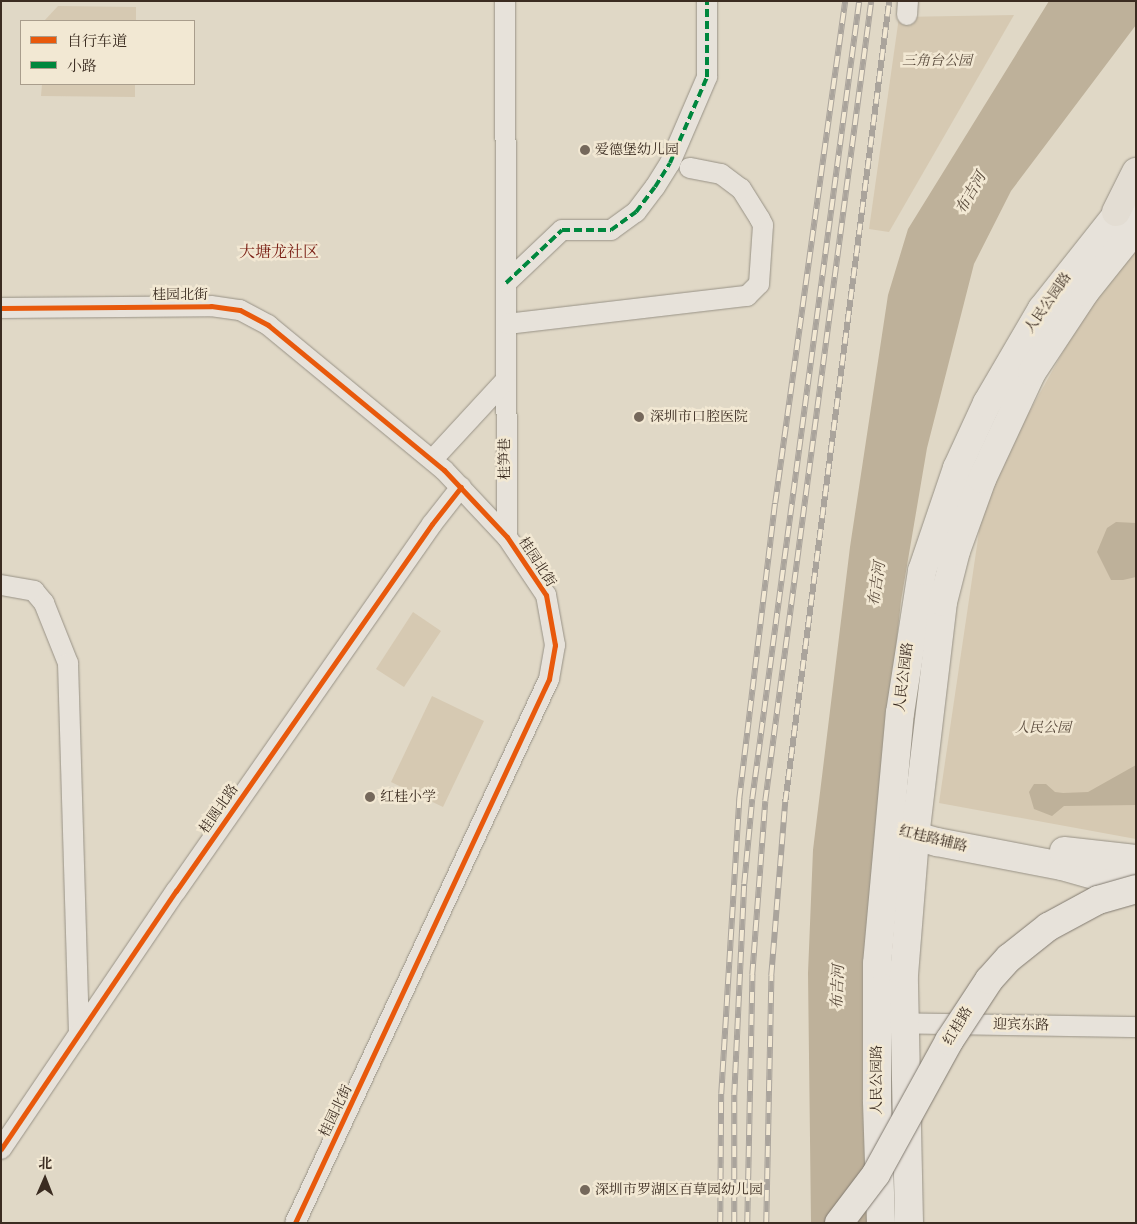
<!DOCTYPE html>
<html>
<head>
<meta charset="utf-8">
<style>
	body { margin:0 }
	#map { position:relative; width:1137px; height:1224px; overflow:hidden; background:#e0d8c6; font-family:Alegreya,"Noto Serif SC",serif }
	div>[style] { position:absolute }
	.green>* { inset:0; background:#d6c9b2 }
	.water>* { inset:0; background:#beb19a }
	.roads { filter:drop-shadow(0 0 1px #989286) drop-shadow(0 0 1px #989286) }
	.street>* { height:20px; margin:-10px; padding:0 10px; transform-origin:10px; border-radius:10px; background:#e7e2da }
	.secondary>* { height:28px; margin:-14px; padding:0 14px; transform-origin:14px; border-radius:14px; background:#e7e2da }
	.primary>* { height:28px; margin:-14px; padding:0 14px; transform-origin:14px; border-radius:14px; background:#e3ddd3 }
	.rail>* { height:5.5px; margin-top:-2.75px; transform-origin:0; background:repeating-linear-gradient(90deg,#f2e8d3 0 11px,#aaa49c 0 22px); box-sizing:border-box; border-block:1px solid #aaa49c }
	.bridges { filter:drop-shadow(0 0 1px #817a70) drop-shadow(0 0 1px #817a70) }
	.secondary-bridge>* { height:28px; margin:-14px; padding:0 14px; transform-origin:14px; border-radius:14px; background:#e7e2da }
	.quiet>* { height:4px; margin-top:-2px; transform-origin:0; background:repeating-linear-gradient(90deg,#00873e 0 8px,transparent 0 12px) }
	.cycleway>* { height:5px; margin:-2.5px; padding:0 2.5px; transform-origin:2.5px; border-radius:2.5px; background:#e8590c }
	.dots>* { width:14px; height:14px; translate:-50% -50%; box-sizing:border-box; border:2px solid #f2e8d3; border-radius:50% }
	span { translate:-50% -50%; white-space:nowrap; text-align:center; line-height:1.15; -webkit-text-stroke:5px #f2e8d3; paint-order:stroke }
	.park-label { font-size:14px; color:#58493b; font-style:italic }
	.poi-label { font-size:14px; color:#3b2c21 }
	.left { translate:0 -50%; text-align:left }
	.street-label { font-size:14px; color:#3b2c21 }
	.water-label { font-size:15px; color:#58493a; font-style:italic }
	.quarter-label { font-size:16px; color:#7a1f14 }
	.frame { position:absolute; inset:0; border:2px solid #3b2c21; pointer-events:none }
	.legend { position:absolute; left:20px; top:20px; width:175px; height:65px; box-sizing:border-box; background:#f2e8d3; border:1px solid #a99d8c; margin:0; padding:6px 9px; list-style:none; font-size:15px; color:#3b2c21 }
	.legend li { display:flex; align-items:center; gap:10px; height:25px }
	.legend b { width:25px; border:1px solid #a99d8c }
	.north { position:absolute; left:20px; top:1154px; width:50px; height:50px; -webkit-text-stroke:4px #f2e8d3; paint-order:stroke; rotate:1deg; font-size:14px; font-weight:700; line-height:20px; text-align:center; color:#3b2c21 }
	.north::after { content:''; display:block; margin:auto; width:18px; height:22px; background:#3b2c21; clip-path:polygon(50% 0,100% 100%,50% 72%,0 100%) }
</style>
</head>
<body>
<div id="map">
	<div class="green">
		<div style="clip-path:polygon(58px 6px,136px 7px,136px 21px,44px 21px)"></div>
		<div style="clip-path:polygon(1014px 15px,889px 232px,869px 229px,899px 17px)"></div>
		<div style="clip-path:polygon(42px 84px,135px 84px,135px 97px,41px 96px)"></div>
		<div style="clip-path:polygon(1136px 251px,1136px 839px,939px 803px,985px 491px,1092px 300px)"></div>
		<div style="clip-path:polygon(413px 612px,441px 631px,404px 687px,376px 669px)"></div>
		<div style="clip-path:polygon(432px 696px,484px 721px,443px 807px,391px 782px)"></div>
	</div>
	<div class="water">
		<div style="clip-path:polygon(1049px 1px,1136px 1px,1136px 25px,1011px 191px,974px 264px,927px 448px,901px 601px,871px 883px,867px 1223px,811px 1223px,808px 973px,813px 850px,850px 547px,888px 295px,908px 229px)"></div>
		<div style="clip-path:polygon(1116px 522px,1136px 523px,1136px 577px,1123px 580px,1111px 580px,1097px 552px,1107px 528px)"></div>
		<div style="clip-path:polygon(1136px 765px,1136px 805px,1064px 806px,1052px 816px,1034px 809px,1029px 792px,1034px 784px,1046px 784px,1055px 792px,1063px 793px,1088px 792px)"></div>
	</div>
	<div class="roads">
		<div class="street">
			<div style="left:505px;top:1px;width:536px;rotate:89.79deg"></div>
			<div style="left:907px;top:15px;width:14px;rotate:-86deg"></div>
			<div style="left:506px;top:283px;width:77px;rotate:-43.4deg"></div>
			<div style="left:562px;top:230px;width:49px"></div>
			<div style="left:611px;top:230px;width:31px;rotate:-36deg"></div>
			<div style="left:636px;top:212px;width:31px;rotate:-53deg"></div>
			<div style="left:655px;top:187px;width:28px;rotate:-58deg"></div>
			<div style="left:670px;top:163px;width:94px;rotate:-66.7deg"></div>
			<div style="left:707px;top:77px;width:76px;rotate:-90deg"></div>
			<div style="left:1px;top:308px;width:210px;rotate:-0.5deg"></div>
			<div style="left:211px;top:306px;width:29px;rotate:8deg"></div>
			<div style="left:240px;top:310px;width:32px;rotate:28deg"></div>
			<div style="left:268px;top:325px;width:228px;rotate:39.5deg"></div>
			<div style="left:444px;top:470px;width:92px;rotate:46.8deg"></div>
			<div style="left:507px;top:537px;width:70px;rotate:56.1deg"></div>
			<div style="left:546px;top:595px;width:51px;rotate:79.8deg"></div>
			<div style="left:555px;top:645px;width:35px;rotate:100deg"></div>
			<div style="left:549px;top:679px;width:600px;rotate:115.03deg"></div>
			<div style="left:507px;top:324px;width:242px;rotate:-6.7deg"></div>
			<div style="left:747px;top:296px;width:17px;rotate:-45deg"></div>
			<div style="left:759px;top:284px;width:59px;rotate:-86.1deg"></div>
			<div style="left:763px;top:225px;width:7px;rotate:-117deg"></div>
			<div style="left:760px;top:219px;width:36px;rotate:-122deg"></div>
			<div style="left:741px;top:189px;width:25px;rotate:-143deg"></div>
			<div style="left:721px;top:174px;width:32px;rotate:-169deg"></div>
			<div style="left:433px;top:459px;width:106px;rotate:-47.3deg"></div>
			<div style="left:1px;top:585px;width:34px;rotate:10deg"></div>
			<div style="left:34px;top:591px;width:16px;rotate:50deg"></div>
			<div style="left:44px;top:603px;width:65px;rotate:68.2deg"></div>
			<div style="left:68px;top:663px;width:371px;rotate:88.3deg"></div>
			<div style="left:877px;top:1023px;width:259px;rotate:0.9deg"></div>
			<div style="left:1px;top:1149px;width:312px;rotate:-55.9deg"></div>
			<div style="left:176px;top:891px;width:447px;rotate:-55.1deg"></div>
			<div style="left:432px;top:524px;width:47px;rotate:-51.9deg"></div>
		</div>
		<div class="secondary">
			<div style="left:898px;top:831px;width:41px;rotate:15.8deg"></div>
			<div style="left:937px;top:842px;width:127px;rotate:10.9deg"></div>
			<div style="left:1062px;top:866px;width:77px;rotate:15.8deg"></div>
			<div style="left:1064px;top:851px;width:72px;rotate:6.3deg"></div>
			<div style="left:881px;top:1223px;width:123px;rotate:-91.9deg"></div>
			<div style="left:877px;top:1100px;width:136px;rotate:-90deg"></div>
			<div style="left:877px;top:964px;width:252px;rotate:-84.8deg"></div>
			<div style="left:900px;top:713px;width:144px;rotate:-81.2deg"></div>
			<div style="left:922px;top:571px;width:109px;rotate:-71.2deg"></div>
			<div style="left:957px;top:468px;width:72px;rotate:-65.2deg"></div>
			<div style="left:987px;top:403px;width:109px;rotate:-59.7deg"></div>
			<div style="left:1042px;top:309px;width:147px;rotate:-51.6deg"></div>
			<div style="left:909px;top:1223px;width:248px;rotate:-91.2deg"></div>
			<div style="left:904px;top:975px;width:138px;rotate:-85.4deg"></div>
			<div style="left:915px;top:837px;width:237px;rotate:-83.2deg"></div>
			<div style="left:943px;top:602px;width:53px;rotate:-75.7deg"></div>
			<div style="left:956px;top:551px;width:77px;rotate:-70.1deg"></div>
			<div style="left:982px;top:479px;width:118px;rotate:-65deg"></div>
			<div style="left:1032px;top:372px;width:96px;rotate:-56.5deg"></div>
			<div style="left:1085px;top:292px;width:82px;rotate:-51.4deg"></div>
		</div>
		<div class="primary">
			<div style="left:1116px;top:212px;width:45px;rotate:-63.4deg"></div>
		</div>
	</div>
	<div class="rail">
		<div style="left:720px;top:1223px;width:129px;rotate:-89.6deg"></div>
		<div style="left:721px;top:1094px;width:296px;rotate:-86.5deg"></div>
		<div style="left:739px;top:799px;width:298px;rotate:-83.1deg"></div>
		<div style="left:775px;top:503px;width:507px;rotate:-82.06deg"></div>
		<div style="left:734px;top:1223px;width:128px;rotate:-90deg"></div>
		<div style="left:734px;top:1095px;width:211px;rotate:-87.3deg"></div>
		<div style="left:744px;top:884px;width:85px;rotate:-84.6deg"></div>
		<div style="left:752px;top:799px;width:805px;rotate:-82.36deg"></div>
		<div style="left:747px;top:1223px;width:248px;rotate:-88.8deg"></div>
		<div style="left:752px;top:975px;width:174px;rotate:-85.7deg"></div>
		<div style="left:765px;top:801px;width:807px;rotate:-82.45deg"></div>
		<div style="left:766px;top:1223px;width:247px;rotate:-88.8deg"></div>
		<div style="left:771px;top:976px;width:175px;rotate:-85.4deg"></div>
		<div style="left:785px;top:802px;width:808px;rotate:-82.6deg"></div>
	</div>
	<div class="bridges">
		<div class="secondary-bridge">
			<div style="left:839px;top:1223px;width:61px;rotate:-52.9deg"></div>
			<div style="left:876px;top:1174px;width:152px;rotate:-61.2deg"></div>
			<div style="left:949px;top:1041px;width:73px;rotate:-56.7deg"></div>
			<div style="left:989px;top:980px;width:30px;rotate:-48deg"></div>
			<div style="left:1009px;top:958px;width:50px;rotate:-38.5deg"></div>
			<div style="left:1048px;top:927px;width:57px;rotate:-28.4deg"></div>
			<div style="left:1098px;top:900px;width:40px;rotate:-16deg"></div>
		</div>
	</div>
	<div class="quiet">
		<div style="left:506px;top:283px;width:77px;rotate:-43.4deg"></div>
		<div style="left:562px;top:230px;width:49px"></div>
		<div style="left:611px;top:230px;width:31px;rotate:-36deg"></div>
		<div style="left:636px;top:212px;width:31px;rotate:-53deg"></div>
		<div style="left:655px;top:187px;width:28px;rotate:-58deg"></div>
		<div style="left:670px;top:163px;width:94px;rotate:-66.7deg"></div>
		<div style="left:707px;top:77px;width:76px;rotate:-90deg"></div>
	</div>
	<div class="cycleway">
		<div style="left:1px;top:308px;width:210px;rotate:-0.5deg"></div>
		<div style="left:211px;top:306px;width:29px;rotate:8deg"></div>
		<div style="left:240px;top:310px;width:32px;rotate:28deg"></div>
		<div style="left:268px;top:325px;width:228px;rotate:39.5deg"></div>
		<div style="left:444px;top:470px;width:92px;rotate:46.8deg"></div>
		<div style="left:507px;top:537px;width:70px;rotate:56.1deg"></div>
		<div style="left:546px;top:595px;width:51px;rotate:79.8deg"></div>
		<div style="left:555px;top:645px;width:35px;rotate:100deg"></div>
		<div style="left:549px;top:679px;width:600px;rotate:115.03deg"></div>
		<div style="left:1px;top:1149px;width:312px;rotate:-55.9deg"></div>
		<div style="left:176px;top:891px;width:447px;rotate:-55.1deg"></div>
		<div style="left:432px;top:524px;width:47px;rotate:-51.9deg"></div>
	</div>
	<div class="dots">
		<div style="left:585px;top:150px;background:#75685b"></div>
		<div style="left:639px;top:417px;background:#75685b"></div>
		<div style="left:370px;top:797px;background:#75685b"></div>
		<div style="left:585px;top:1190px;background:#75685b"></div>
	</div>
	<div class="park-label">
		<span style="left:937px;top:61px">三角台公园</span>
		<span style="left:1043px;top:728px">人民公园</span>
	</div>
	<div class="poi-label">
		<span class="left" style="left:595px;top:150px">爱德堡幼儿园</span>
		<span class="left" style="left:650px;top:417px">深圳市口腔医院</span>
		<span class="left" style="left:380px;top:797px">红桂小学</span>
		<span class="left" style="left:595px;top:1190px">深圳市罗湖区百草园幼儿园</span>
	</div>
	<div class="street-label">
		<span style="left:180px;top:295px">桂园北街</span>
		<span style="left:1048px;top:303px;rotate:-55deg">人民公园路</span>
		<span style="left:505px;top:459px;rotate:-90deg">桂笋巷</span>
		<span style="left:537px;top:562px;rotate:57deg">桂园北街</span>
		<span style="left:904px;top:677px;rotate:-83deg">人民公园路</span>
		<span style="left:219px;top:809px;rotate:-55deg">桂圆北路</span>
		<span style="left:933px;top:839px;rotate:14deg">红桂路辅路</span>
		<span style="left:1021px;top:1025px;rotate:1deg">迎宾东路</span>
		<span style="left:958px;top:1026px;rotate:-59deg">红桂路</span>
		<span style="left:877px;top:1080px;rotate:-90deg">人民公园路</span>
		<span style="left:336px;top:1111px;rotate:-64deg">桂园北街</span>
	</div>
	<div class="water-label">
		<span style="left:971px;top:193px;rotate:-60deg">布吉河</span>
		<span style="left:877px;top:584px;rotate:-82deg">布吉河</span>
		<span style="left:838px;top:987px;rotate:-88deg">布吉河</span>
	</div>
	<div class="quarter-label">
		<span style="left:279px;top:252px">大塘龙社区</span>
	</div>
	<div class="frame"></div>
	<ul class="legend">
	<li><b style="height:6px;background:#e8590c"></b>自行车道</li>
	<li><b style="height:6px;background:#00873e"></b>小路</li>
	</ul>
	<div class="north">北</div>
</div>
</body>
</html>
